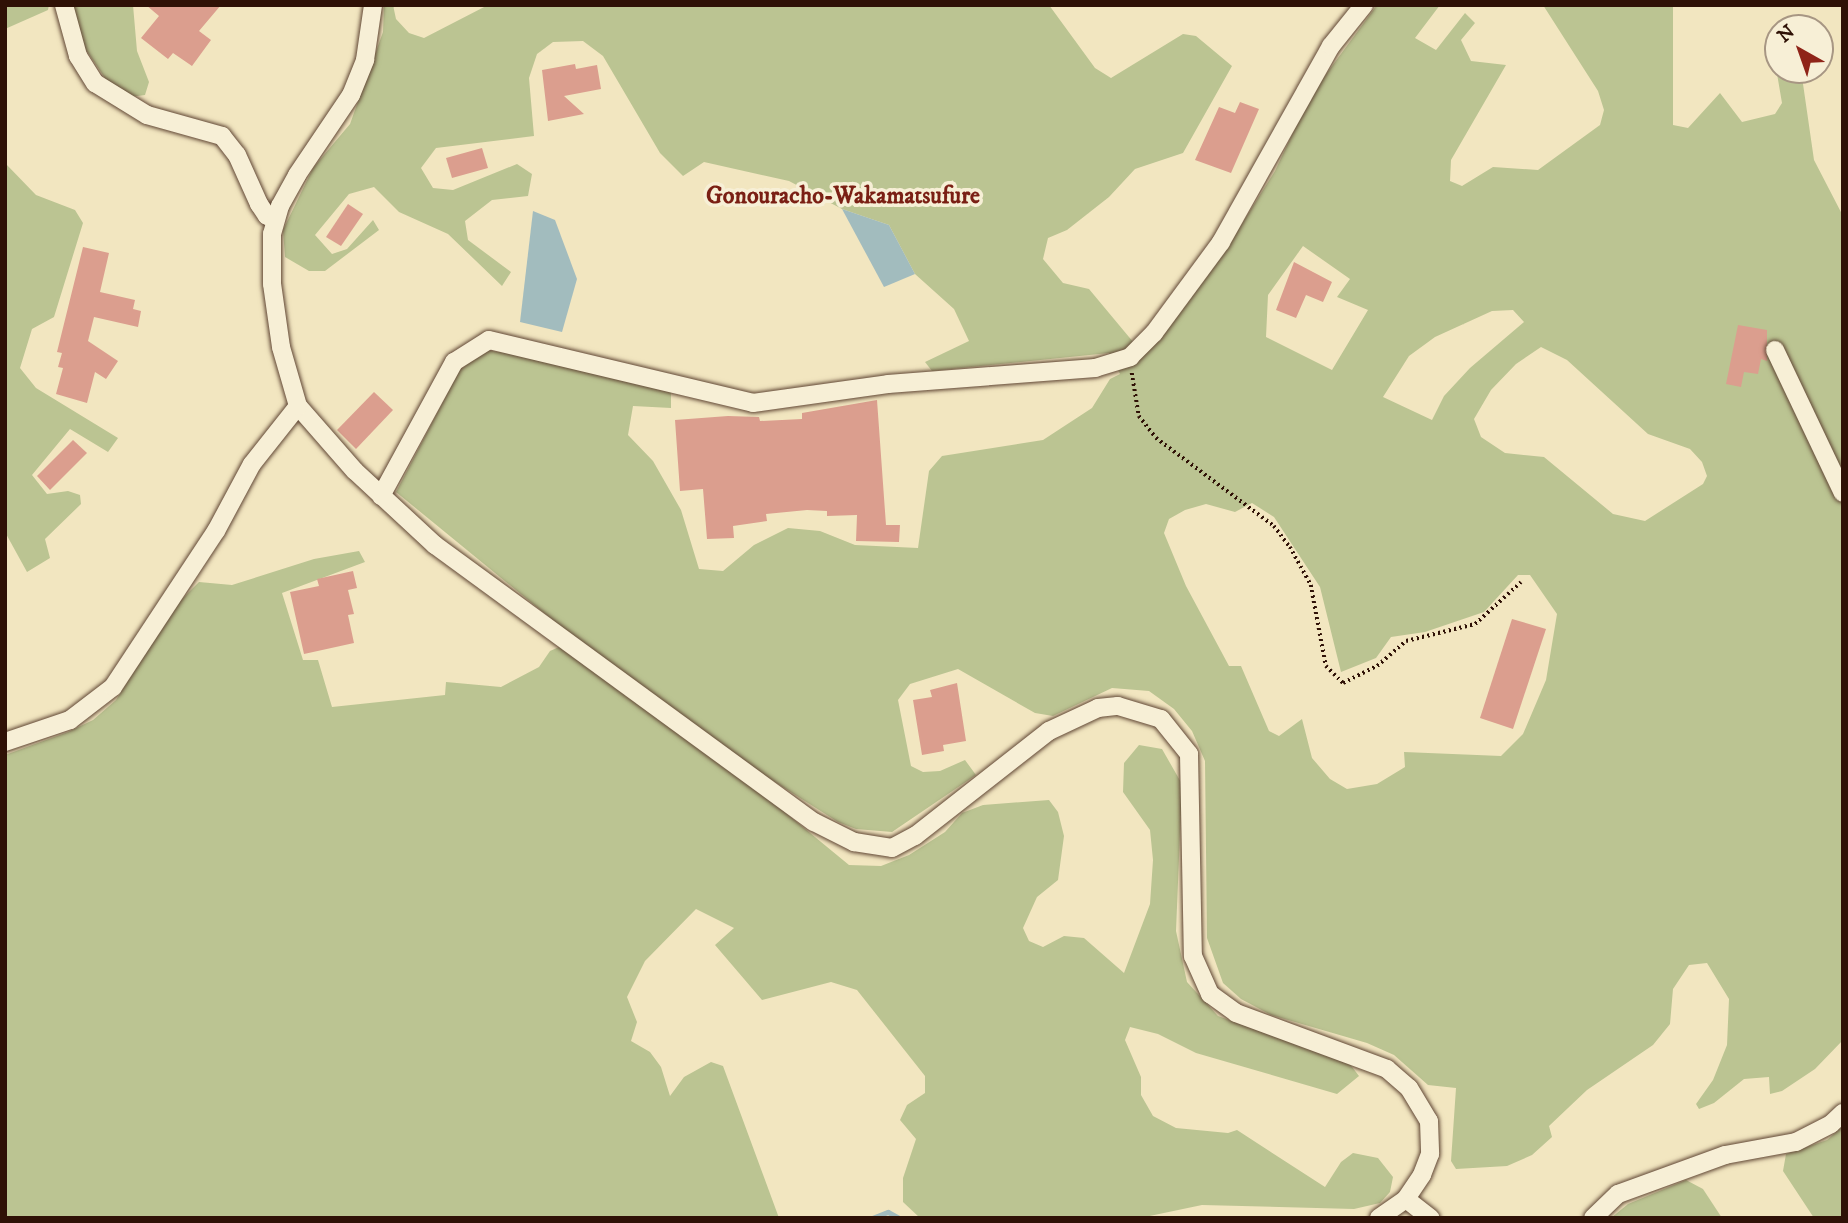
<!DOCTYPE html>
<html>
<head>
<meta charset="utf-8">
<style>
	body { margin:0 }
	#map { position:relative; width:1848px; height:1223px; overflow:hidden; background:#f2e6c0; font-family:"IM FELL DW Pica",serif }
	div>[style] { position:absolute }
	.green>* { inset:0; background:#bbc492 }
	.water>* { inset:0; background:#a2bcbe }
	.stream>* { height:5px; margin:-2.5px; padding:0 2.5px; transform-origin:2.5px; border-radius:2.5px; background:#a2bcbe }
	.building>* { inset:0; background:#db9e8e }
	.path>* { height:3.5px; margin-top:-1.75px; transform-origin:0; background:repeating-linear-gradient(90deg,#2f1106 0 2px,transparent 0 5.5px) }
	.roads { filter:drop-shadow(0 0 2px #604634) drop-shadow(0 0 2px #604634) }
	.minor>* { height:18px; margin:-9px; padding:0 9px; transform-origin:9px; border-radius:9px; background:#f7efd6 }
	span { translate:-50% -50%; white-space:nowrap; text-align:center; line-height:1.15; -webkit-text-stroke:7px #f7efd6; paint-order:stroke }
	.quarter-label { font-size:24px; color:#7a1f14; font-weight:700 }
	.frame { position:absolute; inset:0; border:7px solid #2f1106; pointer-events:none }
	.north { position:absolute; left:1764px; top:14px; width:70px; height:70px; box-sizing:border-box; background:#f7efd6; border:2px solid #a79683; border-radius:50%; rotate:320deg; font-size:19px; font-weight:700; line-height:28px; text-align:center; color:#2f1106 }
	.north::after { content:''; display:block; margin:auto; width:24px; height:32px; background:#8f2418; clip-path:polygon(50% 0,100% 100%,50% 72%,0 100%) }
</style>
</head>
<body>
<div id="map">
	<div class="green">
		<div style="clip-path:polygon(49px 5px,48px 10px,5px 29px,5px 6px)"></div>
		<div style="clip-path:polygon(72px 5px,133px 5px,137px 51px,149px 82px,145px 95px,130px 97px,109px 84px,82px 44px)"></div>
		<div style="clip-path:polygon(evenodd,384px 5px,393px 5px,396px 19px,409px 33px,424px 38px,488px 5px,1049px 5px,1095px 68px,1111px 78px,1183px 34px,1196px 36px,1232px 66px,1183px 153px,1135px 169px,1109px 197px,1067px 230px,1048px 238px,1043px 259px,1063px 283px,1089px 289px,1144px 355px,1231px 241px,1275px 171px,1310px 96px,1377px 5px,1440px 5px,1415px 38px,1436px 50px,1465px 13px,1475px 23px,1461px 40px,1471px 61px,1506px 65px,1451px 160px,1450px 181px,1462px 186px,1493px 167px,1538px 170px,1600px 125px,1604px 110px,1598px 91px,1543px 5px,1673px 5px,1673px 125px,1688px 128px,1720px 93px,1742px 122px,1775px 114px,1782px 103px,1770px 33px,1778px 26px,1781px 28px,1778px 70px,1801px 70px,1814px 160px,1843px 216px,1843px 1040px,1815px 1069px,1782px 1091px,1770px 1094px,1769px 1077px,1744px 1079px,1714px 1103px,1699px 1109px,1696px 1104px,1713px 1080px,1727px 1045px,1729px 999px,1707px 963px,1689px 965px,1673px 989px,1670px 1024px,1653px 1045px,1587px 1090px,1549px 1126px,1552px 1137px,1532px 1155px,1507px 1166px,1456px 1169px,1451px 1161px,1456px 1088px,1428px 1085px,1394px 1055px,1367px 1043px,1271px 1015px,1241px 999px,1223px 983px,1207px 938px,1205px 761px,1192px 731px,1174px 709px,1149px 691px,1112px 688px,1053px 716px,1035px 713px,958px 669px,910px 684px,898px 700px,911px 766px,923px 772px,940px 771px,965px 760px,976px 775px,892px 832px,856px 829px,838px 822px,767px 777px,571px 635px,396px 492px,459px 371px,485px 350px,542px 358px,671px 391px,671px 408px,633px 406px,628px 435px,653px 461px,681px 510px,699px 569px,723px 571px,754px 545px,788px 528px,820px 531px,855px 545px,918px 548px,929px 471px,942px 456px,1043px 440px,1092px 408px,1110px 379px,1120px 374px,1109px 353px,932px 371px,925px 362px,969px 341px,954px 309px,915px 274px,889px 225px,842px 209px,789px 181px,704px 162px,683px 176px,660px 153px,603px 56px,583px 41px,553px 42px,537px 54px,529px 78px,534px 136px,436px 148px,421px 168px,433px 188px,453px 190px,517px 164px,532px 174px,528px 196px,492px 200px,465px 221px,468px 240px,511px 272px,502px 286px,448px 234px,399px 212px,374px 187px,349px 194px,315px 235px,332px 254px,347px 249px,373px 220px,379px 230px,325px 271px,309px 271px,285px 257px,283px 230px,313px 168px,350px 124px,383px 32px,384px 5px,1303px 246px,1350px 279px,1337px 297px,1368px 310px,1332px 370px,1266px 337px,1268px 295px,1303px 246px,384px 5px,1513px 310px,1524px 322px,1470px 368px,1444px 396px,1432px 420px,1383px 397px,1409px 356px,1435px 337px,1492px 311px,1513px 310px,384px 5px,1541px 347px,1567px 360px,1648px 434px,1690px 449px,1702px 462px,1707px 476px,1703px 484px,1645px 521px,1613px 514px,1544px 457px,1505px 453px,1481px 437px,1474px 419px,1491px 390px,1516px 364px,1541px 347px,384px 5px,1252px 503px,1274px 517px,1320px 587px,1341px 672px,1376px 658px,1391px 637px,1425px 632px,1484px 612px,1518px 575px,1530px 575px,1557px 614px,1546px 680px,1523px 734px,1501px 756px,1404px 752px,1405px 767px,1377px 784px,1347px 789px,1330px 779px,1312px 758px,1302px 719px,1279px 736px,1269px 731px,1241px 666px,1229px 666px,1186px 586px,1164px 533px,1169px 519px,1185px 510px,1206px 504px,1235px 512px,1252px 503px)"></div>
		<div style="clip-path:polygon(5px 163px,36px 195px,75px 210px,83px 223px,54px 317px,32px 329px,20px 368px,36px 388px,118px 438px,108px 452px,70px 429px,32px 475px,47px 494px,68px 491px,80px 495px,81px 504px,45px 539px,50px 558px,27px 572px,5px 532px)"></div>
		<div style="clip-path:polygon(359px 551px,365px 562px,282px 593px,303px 660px,318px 660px,332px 707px,445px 695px,446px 682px,501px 687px,539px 667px,550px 651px,559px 647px,770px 800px,849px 865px,881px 866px,909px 855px,945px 832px,962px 813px,983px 805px,1049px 800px,1058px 812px,1064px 836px,1058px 880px,1037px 897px,1023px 928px,1029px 941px,1043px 947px,1064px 936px,1084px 938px,1124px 973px,1150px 904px,1153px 860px,1150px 830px,1123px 792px,1124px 763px,1139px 745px,1162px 749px,1182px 784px,1176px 931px,1187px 982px,1218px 1016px,1349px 1063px,1359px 1076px,1337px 1094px,1196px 1053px,1158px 1034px,1130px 1027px,1125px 1040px,1141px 1077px,1141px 1095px,1153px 1116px,1176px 1128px,1228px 1133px,1237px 1130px,1325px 1187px,1341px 1162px,1353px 1153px,1378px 1158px,1393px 1177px,1390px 1192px,1380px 1203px,1354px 1209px,1202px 1205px,1140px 1218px,920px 1218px,903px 1202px,903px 1178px,916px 1139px,900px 1120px,907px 1105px,925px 1093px,925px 1076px,857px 990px,831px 982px,762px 1000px,715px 945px,734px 928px,696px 909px,645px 961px,627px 997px,637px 1022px,631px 1041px,650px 1052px,661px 1067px,670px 1096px,684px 1077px,711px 1062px,723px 1066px,779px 1218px,5px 1218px,5px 755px,68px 732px,93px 720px,116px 700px,176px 605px,199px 582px,232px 585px,314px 559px)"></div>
		<div style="clip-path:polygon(1843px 1126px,1843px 1218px,1814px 1218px,1783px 1171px,1786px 1154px,1827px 1140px)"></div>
		<div style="clip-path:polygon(1686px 1180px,1703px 1189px,1722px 1218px,1611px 1218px,1628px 1204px)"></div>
	</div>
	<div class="water">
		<div style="clip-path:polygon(842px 209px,889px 225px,915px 274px,884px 287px)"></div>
		<div style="clip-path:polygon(533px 211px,555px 220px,577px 279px,562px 332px,520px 322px)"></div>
	</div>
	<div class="stream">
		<div style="left:872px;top:1218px;width:17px;rotate:-21deg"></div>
		<div style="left:888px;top:1212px;width:13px;rotate:29deg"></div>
	</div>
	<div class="building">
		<div style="clip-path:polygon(146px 5px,221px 5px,199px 31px,211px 40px,192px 66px,173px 53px,168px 59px,141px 38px,159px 16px)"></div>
		<div style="clip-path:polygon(575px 64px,576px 69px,597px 65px,601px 89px,564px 96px,584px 114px,548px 121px,542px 70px)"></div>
		<div style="clip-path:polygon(1240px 102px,1259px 109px,1231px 173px,1195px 160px,1219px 107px,1235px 113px)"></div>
		<div style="clip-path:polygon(482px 148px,488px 168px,452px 178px,446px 158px)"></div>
		<div style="clip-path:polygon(348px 204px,363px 214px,341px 246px,326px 237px)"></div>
		<div style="clip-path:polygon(83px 247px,109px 253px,100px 292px,135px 300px,133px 309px,141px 311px,138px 327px,94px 317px,88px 341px,118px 361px,106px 379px,95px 372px,87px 403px,56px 394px,63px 368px,58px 367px,62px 353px,57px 352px)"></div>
		<div style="clip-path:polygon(1294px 262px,1332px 282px,1323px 302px,1306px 295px,1296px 318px,1276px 310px)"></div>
		<div style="clip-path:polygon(1738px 325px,1767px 330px,1767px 361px,1761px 359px,1758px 374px,1744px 372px,1741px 387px,1726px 384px)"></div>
		<div style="clip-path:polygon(374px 392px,393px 410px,356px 449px,337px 430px)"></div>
		<div style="clip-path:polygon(877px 400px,886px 525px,900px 525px,899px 542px,856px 541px,857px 515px,827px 516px,827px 511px,807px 510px,766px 514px,767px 521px,733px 526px,734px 538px,707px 539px,703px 489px,680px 491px,675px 420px,728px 416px,759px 417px,760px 421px,802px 419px,802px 413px)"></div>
		<div style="clip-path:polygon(73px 440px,87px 453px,50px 490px,37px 476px)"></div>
		<div style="clip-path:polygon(353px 571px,357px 588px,348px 590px,354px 614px,348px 615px,354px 643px,304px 654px,290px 592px,319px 586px,317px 579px)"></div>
		<div style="clip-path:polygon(1512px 619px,1546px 629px,1513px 729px,1480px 718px)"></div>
		<div style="clip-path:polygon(957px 683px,966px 741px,943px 745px,944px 751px,922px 755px,913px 700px,932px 697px,930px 690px)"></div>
	</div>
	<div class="path">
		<div style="left:1132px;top:373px;width:44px;rotate:80.8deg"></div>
		<div style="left:1139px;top:416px;width:28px;rotate:52deg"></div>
		<div style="left:1156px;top:438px;width:147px;rotate:36.7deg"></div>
		<div style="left:1274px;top:526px;width:26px;rotate:53deg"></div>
		<div style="left:1290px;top:547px;width:43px;rotate:61.1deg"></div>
		<div style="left:1311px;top:585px;width:82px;rotate:79.5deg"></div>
		<div style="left:1326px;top:666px;width:24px;rotate:45deg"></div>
		<div style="left:1343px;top:683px;width:38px;rotate:-27deg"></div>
		<div style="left:1377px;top:666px;width:38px;rotate:-41deg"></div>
		<div style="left:1406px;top:641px;width:71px;rotate:-13.8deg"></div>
		<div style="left:1475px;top:624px;width:62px;rotate:-42.4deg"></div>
	</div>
	<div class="roads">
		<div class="minor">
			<div style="left:64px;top:5px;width:53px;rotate:74.6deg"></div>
			<div style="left:78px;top:56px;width:32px;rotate:58deg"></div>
			<div style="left:95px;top:83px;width:61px;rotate:31.6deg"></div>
			<div style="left:147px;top:115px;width:78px;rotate:15.6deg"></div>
			<div style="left:222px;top:136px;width:24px;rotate:52deg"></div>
			<div style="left:237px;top:155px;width:54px;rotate:65.8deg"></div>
			<div style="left:259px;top:204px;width:14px;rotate:56deg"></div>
			<div style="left:267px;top:216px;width:9px;rotate:13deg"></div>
			<div style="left:1775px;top:350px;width:158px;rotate:64.6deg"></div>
			<div style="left:298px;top:406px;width:86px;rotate:48.8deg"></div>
			<div style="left:355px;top:471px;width:109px;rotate:42.8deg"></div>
			<div style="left:435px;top:545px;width:469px;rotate:36.2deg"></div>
			<div style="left:814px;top:822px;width:45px;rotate:26.6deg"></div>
			<div style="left:854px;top:842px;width:38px;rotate:9deg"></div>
			<div style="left:892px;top:848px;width:26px;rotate:-28deg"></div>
			<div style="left:915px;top:836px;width:170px;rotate:-38.1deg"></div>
			<div style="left:1049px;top:731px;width:54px;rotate:-25.1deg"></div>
			<div style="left:1098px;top:708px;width:20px;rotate:-6deg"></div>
			<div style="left:1118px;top:706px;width:45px;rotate:16.8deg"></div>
			<div style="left:1161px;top:719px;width:45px;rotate:51.3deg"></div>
			<div style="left:1189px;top:754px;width:202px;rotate:88.9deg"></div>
			<div style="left:1193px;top:956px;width:42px;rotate:65.9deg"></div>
			<div style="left:1210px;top:994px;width:32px;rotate:36deg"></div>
			<div style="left:1236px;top:1013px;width:161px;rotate:20.3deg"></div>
			<div style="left:1387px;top:1069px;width:29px;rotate:41deg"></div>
			<div style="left:1409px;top:1088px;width:39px;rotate:59deg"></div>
			<div style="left:1429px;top:1121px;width:33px;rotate:88deg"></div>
			<div style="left:1430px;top:1154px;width:22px;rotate:111deg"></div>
			<div style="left:1422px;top:1175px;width:29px;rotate:124deg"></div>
			<div style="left:1406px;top:1199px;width:33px;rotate:145deg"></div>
			<div style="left:381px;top:496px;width:153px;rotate:-61.4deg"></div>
			<div style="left:454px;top:362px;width:41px;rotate:-32.2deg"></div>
			<div style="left:489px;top:340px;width:271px;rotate:13.4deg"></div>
			<div style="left:753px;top:403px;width:136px;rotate:-8deg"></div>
			<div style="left:888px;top:384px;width:208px;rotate:-4.4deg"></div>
			<div style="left:1095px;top:368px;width:37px;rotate:-17deg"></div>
			<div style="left:1130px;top:357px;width:34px;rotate:-45deg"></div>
			<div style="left:1154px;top:333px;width:113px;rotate:-53.6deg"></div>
			<div style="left:1221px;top:242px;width:225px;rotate:-60.7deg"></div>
			<div style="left:1331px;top:46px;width:53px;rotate:-51.2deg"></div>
			<div style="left:5px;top:742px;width:69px;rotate:-18.7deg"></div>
			<div style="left:70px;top:720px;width:54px;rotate:-37.5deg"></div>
			<div style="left:113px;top:687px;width:187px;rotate:-56.6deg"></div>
			<div style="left:216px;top:531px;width:76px;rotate:-61.8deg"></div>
			<div style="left:252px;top:464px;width:74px;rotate:-51.6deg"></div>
			<div style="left:298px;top:406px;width:61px;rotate:-106.1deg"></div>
			<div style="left:281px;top:347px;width:64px;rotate:-98.1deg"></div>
			<div style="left:272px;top:284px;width:50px;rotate:-90deg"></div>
			<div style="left:272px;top:234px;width:29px;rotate:-74deg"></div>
			<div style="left:280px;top:206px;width:35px;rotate:-61deg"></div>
			<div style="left:297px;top:175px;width:97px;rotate:-56deg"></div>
			<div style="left:351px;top:95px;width:38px;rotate:-68deg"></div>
			<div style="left:365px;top:60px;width:56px;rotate:-81.7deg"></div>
			<div style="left:1406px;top:1199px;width:31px;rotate:38deg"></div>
			<div style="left:1593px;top:1218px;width:35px;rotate:-44deg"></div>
			<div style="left:1618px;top:1194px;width:114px;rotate:-20deg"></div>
			<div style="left:1725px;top:1155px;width:72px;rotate:-10.4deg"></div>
			<div style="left:1796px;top:1142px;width:39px;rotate:-27deg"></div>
			<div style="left:1831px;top:1124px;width:16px;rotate:-43deg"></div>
		</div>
	</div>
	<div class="quarter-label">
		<span style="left:843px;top:197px">Gonouracho-Wakamatsufure</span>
	</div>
	<div class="frame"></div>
	<div class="north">N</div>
</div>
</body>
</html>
